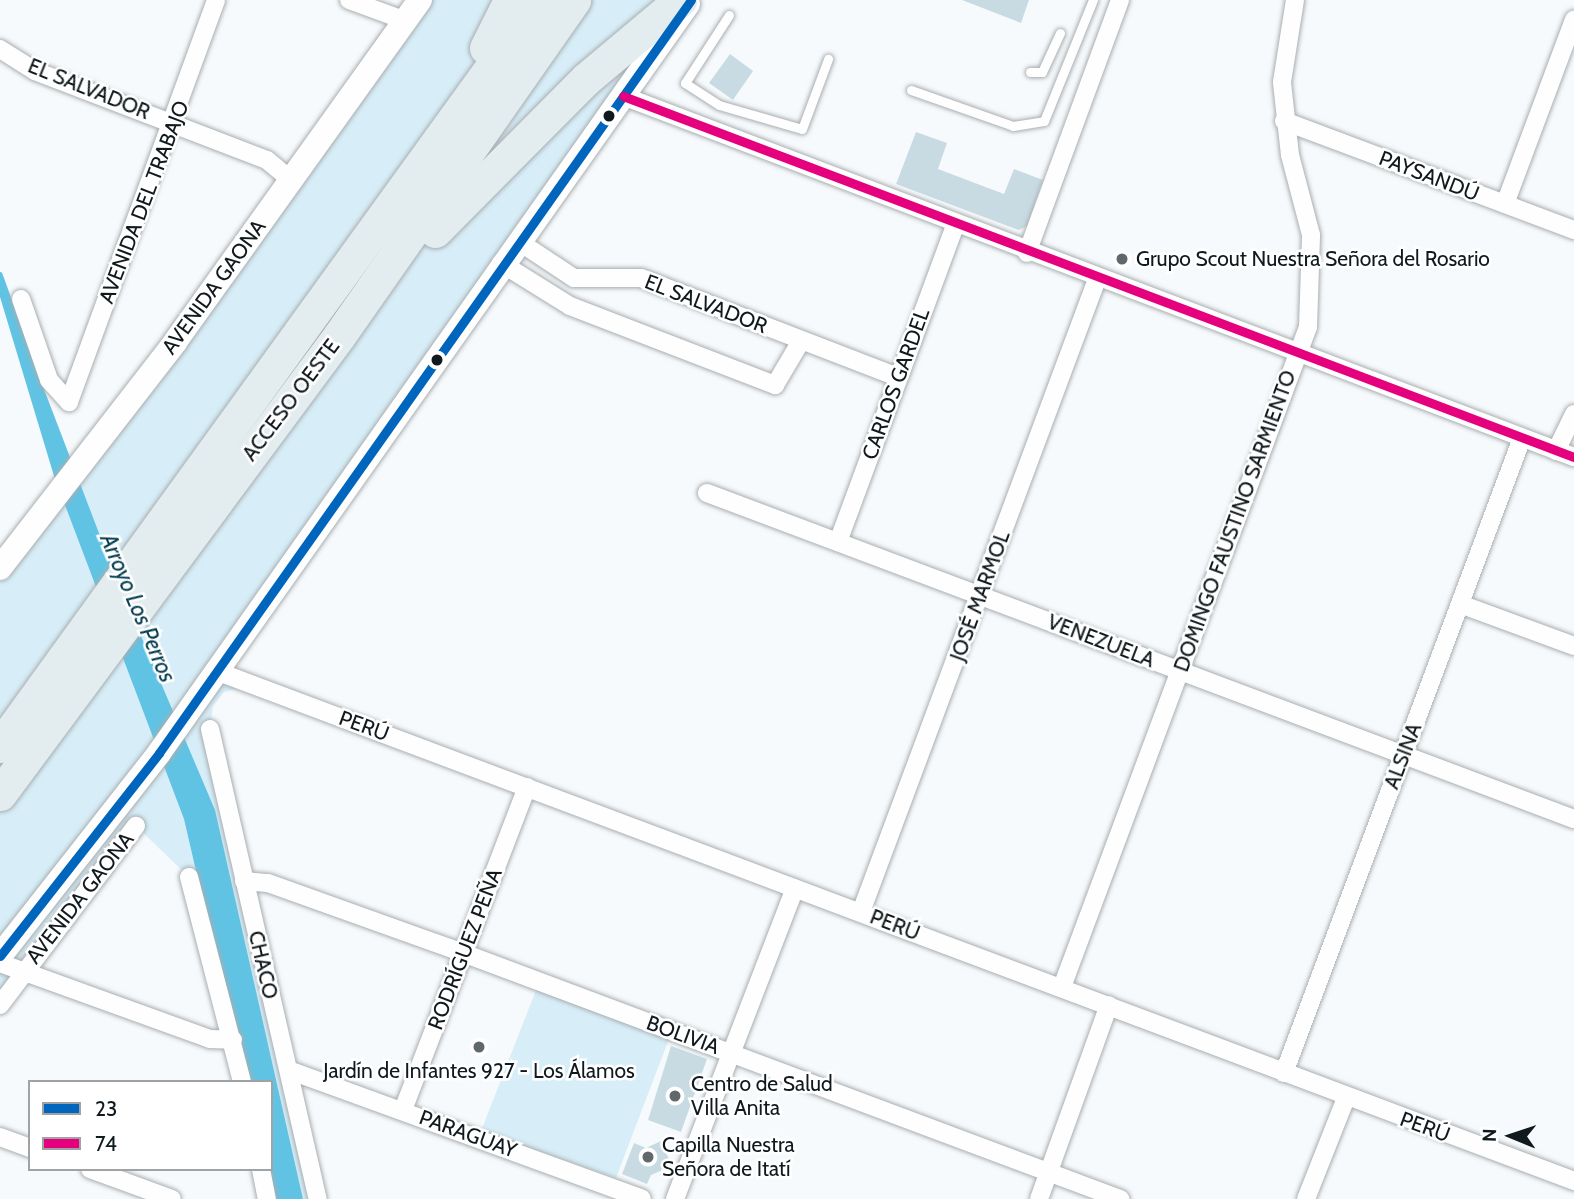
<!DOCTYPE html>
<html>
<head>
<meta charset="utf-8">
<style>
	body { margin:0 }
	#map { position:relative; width:1574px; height:1199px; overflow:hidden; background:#f7fafc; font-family:Cabin,sans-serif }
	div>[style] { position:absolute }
	.green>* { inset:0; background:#d7eef8 }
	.water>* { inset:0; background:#61c3e3 }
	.stream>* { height:4.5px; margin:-2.25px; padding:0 2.25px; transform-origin:2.25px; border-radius:2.25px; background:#61c3e3 }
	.building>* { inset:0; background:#c8dbe3 }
	.roads { filter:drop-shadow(0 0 2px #a8aeb1) drop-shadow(0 0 2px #a8aeb1) }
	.lane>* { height:9px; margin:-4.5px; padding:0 4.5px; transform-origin:4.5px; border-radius:4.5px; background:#fefeff }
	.street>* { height:18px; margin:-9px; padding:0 9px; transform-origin:9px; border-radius:9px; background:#fefeff }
	.secondary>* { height:24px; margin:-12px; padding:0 12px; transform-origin:12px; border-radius:12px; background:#fefeff }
	.highway>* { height:33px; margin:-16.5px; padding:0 16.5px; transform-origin:16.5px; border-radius:16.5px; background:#e3ecef }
	.bus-1>* { height:9px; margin:-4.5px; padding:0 4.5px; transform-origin:4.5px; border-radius:4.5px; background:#0065bd }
	.bus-2>* { height:9px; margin:-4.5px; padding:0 4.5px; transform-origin:4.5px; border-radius:4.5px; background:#e5007d }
	.dots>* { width:19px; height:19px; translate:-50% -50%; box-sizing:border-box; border:4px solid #fff; border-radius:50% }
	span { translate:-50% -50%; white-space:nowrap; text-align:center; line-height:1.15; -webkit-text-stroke:5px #fff; paint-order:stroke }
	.street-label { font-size:21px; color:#10191d }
	.poi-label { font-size:21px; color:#10191d }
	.left { translate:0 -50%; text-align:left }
	.water-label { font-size:23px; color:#043d50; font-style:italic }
	.legend { position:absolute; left:28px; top:1080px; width:245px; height:91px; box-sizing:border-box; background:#fff; border:2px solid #9fa3a5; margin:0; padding:9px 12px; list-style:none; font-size:21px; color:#10191d }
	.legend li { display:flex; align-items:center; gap:14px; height:35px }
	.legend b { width:35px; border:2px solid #9fa3a5 }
	.north { position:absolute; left:1476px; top:1101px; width:70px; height:70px; -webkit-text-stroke:5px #fff; paint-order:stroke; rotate:272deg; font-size:19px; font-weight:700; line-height:28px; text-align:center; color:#10191d }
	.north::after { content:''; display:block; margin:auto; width:24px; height:32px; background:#10191d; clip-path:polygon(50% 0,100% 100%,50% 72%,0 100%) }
</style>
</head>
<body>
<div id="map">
	<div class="green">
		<div style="clip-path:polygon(420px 0,691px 0,216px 670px,253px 685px,224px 692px,213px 706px,210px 729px,318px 1199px,267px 1199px,271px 1082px,189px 877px,136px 826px,0 1005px,0 568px)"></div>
		<div style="clip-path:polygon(536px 990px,669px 1039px,616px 1178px,481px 1131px)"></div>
	</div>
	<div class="water">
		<div style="clip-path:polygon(0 274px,115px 575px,215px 810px,303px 1199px,273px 1199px,266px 1169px,271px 1169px,271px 1082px,245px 1082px,184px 819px,54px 476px,0 297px)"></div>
	</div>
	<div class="stream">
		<div style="left:0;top:274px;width:109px;rotate:70.1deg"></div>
	</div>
	<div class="building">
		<div style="clip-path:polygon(962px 0,1029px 0,1021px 23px)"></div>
		<div style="clip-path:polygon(730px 54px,753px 71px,733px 100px,709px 83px)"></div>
		<div style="clip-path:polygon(916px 132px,947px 143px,938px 169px,1004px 194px,1014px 169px,1043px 180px,1027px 226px,1019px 230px,896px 184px)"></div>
		<div style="clip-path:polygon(671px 1046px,707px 1059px,681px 1132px,648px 1120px)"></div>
		<div style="clip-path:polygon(661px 1141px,672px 1166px,651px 1175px,647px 1184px,622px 1174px,634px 1143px,646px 1148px)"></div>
	</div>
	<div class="roads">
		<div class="lane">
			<div style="left:729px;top:15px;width:81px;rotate:122.9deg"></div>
			<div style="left:685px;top:83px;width:40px;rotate:32.9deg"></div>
			<div style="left:719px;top:105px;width:86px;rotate:16.1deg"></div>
			<div style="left:802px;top:129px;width:75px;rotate:-69.6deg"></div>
			<div style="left:1030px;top:72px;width:12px"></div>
			<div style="left:1042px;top:72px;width:43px;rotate:-65.2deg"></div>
			<div style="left:911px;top:90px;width:108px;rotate:19.4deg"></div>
			<div style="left:1013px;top:126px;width:31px;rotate:-9deg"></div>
			<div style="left:1044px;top:121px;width:131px;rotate:-68deg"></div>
		</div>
		<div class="street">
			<div style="left:349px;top:0;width:61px;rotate:20.2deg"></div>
			<div style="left:0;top:49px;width:41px;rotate:32.2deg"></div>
			<div style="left:35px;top:71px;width:248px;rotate:21deg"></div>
			<div style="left:267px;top:160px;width:33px;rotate:40deg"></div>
			<div style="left:623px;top:96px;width:1017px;rotate:20.79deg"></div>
			<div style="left:1284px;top:121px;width:310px;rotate:20.6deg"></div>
			<div style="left:1505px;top:204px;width:197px;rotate:-69.5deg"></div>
			<div style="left:518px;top:241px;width:67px;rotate:33.5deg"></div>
			<div style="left:574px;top:278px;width:67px"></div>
			<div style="left:641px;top:278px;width:275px;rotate:21.1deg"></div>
			<div style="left:1027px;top:253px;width:270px;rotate:-69.8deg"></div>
			<div style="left:501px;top:263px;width:81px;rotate:31.9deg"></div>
			<div style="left:570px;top:306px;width:220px;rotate:21.1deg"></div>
			<div style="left:775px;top:385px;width:51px;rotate:-59.4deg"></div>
			<div style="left:21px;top:299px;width:86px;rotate:70.9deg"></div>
			<div style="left:49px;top:380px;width:30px;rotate:48deg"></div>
			<div style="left:69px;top:402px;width:428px;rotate:-69.9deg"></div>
			<div style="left:1556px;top:451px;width:41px;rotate:-64.1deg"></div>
			<div style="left:707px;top:493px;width:926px;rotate:20.61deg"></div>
			<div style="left:838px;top:542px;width:337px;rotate:-69.7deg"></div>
			<div style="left:1460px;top:604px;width:121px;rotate:20.2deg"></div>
			<div style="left:216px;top:671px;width:1451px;rotate:20.58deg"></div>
			<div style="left:210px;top:729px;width:482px;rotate:77.1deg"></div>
			<div style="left:189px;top:877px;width:212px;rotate:75.5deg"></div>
			<div style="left:244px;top:881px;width:24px;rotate:5deg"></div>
			<div style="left:268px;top:883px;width:207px;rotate:19.7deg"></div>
			<div style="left:463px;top:953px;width:702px;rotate:20.53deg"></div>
			<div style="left:861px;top:912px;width:676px;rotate:-69.55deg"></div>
			<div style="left:0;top:963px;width:223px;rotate:19.9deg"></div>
			<div style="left:210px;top:1039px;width:23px;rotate:2deg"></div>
			<div style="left:1062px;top:987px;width:704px;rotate:-69.56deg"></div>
			<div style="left:1308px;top:327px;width:92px;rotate:-88.1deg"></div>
			<div style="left:1311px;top:235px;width:83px;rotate:-104.7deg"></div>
			<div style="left:1290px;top:155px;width:73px;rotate:-96.3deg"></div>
			<div style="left:1282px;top:82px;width:83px;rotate:-81deg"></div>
			<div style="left:0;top:1005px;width:225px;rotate:-52.8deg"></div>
			<div style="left:294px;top:1072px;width:370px;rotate:20deg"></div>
			<div style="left:1284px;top:1073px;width:678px;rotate:-69.45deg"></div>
			<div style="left:403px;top:1110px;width:346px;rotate:-69deg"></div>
			<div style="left:0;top:1137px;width:32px;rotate:20deg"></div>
			<div style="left:90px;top:1169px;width:87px;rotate:20.1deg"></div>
			<div style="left:261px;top:1169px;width:31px;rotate:79deg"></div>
			<div style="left:675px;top:1199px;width:333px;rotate:-68.9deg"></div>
			<div style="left:1039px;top:1199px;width:206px;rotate:-70.2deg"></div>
			<div style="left:1306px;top:1199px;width:109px;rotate:-68.4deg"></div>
		</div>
		<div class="secondary">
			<div style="left:0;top:568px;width:286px;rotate:-52.2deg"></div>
			<div style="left:175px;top:342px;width:421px;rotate:-54.4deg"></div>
			<div style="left:0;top:956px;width:258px;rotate:-51.9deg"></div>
			<div style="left:159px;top:753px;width:917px;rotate:-54.77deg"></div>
		</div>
		<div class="highway">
			<div style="left:486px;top:48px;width:54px;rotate:-63.4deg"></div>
			<div style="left:435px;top:231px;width:214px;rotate:-45.2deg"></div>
			<div style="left:586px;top:79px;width:123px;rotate:-40deg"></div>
			<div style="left:0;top:746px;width:921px;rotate:-54.1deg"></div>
			<div style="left:0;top:794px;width:570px;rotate:-53.49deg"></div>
			<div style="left:339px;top:336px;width:410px;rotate:-55deg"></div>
		</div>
	</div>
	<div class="bus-1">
		<div style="left:0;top:956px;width:258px;rotate:-51.9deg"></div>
		<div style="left:159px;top:753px;width:922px;rotate:-54.76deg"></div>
	</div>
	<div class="bus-2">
		<div style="left:623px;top:96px;width:1017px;rotate:20.79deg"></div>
	</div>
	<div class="dots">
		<div style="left:609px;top:116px;background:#10191d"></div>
		<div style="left:1122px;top:259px;background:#61686b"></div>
		<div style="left:437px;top:360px;background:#10191d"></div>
		<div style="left:479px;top:1047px;background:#61686b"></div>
		<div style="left:675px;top:1096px;background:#61686b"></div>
		<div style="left:648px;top:1157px;background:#61686b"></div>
	</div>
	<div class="street-label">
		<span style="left:89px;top:89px;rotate:22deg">EL SALVADOR</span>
		<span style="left:1429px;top:176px;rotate:21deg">PAYSANDÚ</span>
		<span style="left:144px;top:202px;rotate:-69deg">AVENIDA DEL TRABAJO</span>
		<span style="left:214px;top:287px;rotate:-54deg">AVENIDA GAONA</span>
		<span style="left:706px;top:304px;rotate:21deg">EL SALVADOR</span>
		<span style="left:896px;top:384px;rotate:-70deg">CARLOS GARDEL</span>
		<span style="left:291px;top:400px;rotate:-53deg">ACCESO OESTE</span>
		<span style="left:1235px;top:521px;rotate:-70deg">DOMINGO FAUSTINO SARMIENTO</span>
		<span style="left:980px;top:596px;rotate:-70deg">JOSÉ MARMOL</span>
		<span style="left:1101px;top:641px;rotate:21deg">VENEZUELA</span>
		<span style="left:364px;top:726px;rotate:20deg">PERÚ</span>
		<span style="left:1403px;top:756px;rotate:-69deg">ALSINA</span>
		<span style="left:80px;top:898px;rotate:-52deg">AVENIDA GAONA</span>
		<span style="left:895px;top:925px;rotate:21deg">PERÚ</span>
		<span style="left:465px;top:949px;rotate:-69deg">RODRÍGUEZ PEÑA</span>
		<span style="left:263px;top:965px;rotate:77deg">CHACO</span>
		<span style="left:683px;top:1035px;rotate:20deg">BOLIVIA</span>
		<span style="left:1425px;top:1127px;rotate:20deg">PERÚ</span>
		<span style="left:468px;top:1134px;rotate:20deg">PARAGUAY</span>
	</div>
	<div class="poi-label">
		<span class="left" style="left:1136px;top:259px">Grupo Scout Nuestra Señora del Rosario</span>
		<span style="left:479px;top:1071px">Jardín de Infantes 927 - Los Álamos</span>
		<span class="left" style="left:691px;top:1096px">Centro de Salud<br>Villa Anita</span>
		<span class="left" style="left:662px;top:1157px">Capilla Nuestra<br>Señora de Itatí</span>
	</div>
	<div class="water-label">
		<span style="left:138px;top:608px;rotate:67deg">Arroyo Los Perros</span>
	</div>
	<ul class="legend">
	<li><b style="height:9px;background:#0065bd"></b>23</li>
	<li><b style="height:9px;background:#e5007d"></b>74</li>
	</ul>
	<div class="north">N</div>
</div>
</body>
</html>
